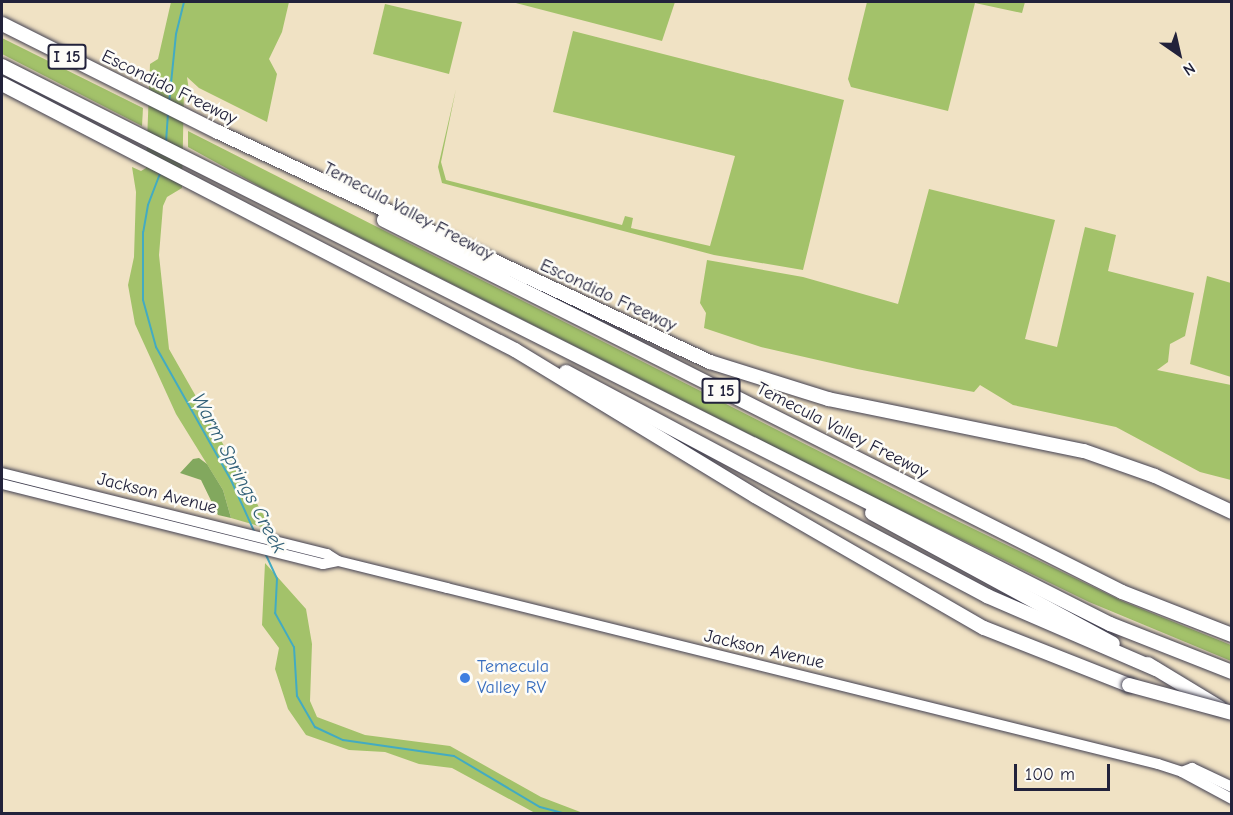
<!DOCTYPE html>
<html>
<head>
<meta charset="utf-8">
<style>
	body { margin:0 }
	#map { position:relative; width:1233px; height:815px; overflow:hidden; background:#f0e2c4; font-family:"Comic Neue",sans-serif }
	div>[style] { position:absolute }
	.green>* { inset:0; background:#a3c26a }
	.forest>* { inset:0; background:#82a85e }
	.stream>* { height:2px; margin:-1px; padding:0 1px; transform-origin:1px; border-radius:1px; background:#43abc2 }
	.roads { filter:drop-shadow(0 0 2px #413f50) drop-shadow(0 0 2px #413f50) }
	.secondary>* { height:10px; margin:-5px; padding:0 5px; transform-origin:5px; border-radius:5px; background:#fff }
	.highway>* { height:14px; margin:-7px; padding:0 7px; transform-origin:7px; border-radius:7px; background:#fff }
	.bridges { filter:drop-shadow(0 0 2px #413f50) drop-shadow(0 0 2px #413f50) }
	.highway-bridge>* { height:14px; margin:-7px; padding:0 7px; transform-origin:7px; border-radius:7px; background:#fff }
	.dots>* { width:16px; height:16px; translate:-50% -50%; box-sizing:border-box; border:3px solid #fdfcf7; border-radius:50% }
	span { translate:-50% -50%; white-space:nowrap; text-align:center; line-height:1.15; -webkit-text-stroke:5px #fdfcf7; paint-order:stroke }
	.shield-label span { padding:2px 4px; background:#fdfcf7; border:2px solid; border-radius:4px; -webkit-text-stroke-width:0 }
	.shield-label { font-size:16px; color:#22223b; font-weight:700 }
	.street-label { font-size:18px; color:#22223b }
	.shop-label { font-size:18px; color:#366cbe }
	.left { translate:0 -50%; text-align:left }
	.water-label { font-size:20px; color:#316078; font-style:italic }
	.frame { position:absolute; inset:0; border:3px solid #22223b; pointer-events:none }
	.north { position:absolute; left:1149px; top:24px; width:60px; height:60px; -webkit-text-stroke:4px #fdfcf7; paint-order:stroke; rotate:146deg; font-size:16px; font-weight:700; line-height:24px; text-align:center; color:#22223b }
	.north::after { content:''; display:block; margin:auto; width:21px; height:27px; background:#22223b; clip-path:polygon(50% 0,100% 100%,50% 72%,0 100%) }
	.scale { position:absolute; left:1014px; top:764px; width:96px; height:27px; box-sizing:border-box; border:3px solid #22223b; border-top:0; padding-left:8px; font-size:18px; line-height:21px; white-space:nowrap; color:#22223b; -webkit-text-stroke:4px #fdfcf7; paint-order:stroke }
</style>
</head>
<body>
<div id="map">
	<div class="green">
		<div style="clip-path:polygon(171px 2px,289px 2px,282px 32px,269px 59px,277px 74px,267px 122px,199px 88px,187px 77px,189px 91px,184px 89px,182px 188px,167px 197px,163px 206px,159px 255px,169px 349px,272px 530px,231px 518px,223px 490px,176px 414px,135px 324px,128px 285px,134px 257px,136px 192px,132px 167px,141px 171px,146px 168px,150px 64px,158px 59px)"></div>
		<div style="clip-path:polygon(512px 2px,675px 2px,662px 41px)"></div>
		<div style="clip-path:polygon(867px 2px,1025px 2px,1022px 13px,975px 3px,948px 111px,851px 87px,848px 79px)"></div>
		<div style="clip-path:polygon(385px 4px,462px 22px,449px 74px,373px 54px)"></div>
		<div style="clip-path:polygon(573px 31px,844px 100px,803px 270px,714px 255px,442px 183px,438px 167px,456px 89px,441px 162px,446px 180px,622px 225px,625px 216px,633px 218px,631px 228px,710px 246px,735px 156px,553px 112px)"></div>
		<div style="clip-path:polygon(2px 38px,143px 108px,142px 126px,2px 54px)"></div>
		<div style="clip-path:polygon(188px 131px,939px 512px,1122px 601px,1231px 645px,1231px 661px,1089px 602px,884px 502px,264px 189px,188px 147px)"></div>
		<div style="clip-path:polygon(929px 189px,1055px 220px,1025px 339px,1057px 347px,1085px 227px,1116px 235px,1108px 271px,1194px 293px,1185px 336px,1170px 344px,1168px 362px,1157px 370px,1231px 385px,1231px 480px,1200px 472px,1116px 427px,1013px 405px,980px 385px,974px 392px,857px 369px,761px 347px,704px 328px,706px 313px,700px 303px,707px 260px,803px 277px,898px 304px)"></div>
		<div style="clip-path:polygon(1207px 276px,1231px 283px,1231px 377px,1190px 364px)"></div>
		<div style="clip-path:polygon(265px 563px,306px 609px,312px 644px,310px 701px,317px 717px,365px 735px,450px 746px,541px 797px,583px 813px,535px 813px,452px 768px,419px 764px,385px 752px,349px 750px,306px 735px,288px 709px,275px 669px,279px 648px,262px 625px)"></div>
	</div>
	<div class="forest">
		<div style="clip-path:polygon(193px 459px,199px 458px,207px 464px,223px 490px,231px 518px,218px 515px,201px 480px,180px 473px)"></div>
	</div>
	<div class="stream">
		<div style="left:169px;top:103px;width:69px;rotate:-84.2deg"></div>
		<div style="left:176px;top:34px;width:33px;rotate:-76deg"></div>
		<div style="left:166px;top:142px;width:30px;rotate:-86deg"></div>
		<div style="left:161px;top:171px;width:36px;rotate:111deg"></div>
		<div style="left:148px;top:205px;width:27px;rotate:100deg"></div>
		<div style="left:143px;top:232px;width:68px;rotate:90deg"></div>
		<div style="left:143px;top:300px;width:49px;rotate:74.5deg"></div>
		<div style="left:156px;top:347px;width:153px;rotate:60.6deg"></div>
		<div style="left:231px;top:480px;width:56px;rotate:65.7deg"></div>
		<div style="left:266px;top:555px;width:26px;rotate:65deg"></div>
		<div style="left:277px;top:579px;width:34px;rotate:93deg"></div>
		<div style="left:275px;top:613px;width:39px;rotate:61deg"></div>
		<div style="left:294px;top:647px;width:49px;rotate:86.5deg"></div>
		<div style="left:297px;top:696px;width:36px;rotate:60deg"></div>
		<div style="left:315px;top:727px;width:31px;rotate:25deg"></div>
		<div style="left:343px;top:740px;width:112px;rotate:8.2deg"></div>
		<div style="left:454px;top:756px;width:100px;rotate:30.7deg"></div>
		<div style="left:540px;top:807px;width:28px;rotate:15deg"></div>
	</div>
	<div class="roads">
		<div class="secondary">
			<div style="left:2px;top:473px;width:335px;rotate:14deg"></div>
			<div style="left:327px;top:554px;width:13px;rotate:32deg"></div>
			<div style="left:338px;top:561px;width:112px;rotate:13.9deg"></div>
			<div style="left:447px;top:588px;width:732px;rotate:13.9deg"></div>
			<div style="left:1158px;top:764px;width:25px;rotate:18deg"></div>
			<div style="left:1182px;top:772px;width:57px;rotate:28.4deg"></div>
			<div style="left:2px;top:484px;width:331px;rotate:14deg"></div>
			<div style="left:323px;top:564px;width:15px;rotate:-11deg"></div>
			<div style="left:1182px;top:772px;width:11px;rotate:-22deg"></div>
			<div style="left:1192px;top:768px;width:44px;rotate:25.4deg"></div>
		</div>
		<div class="highway">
			<div style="left:2px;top:24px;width:241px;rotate:26.6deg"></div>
			<div style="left:218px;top:132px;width:543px;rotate:25.06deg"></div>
			<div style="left:710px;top:362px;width:124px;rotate:17.4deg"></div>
			<div style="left:828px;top:399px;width:261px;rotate:11.5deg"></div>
			<div style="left:1084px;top:451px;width:75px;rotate:19.4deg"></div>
			<div style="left:1155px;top:476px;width:85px;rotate:25.1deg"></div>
			<div style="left:2px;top:66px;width:1241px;rotate:26.73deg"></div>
			<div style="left:1110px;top:624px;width:131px;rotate:21.5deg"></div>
			<div style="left:2px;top:84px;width:578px;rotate:27.41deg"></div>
			<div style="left:515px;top:350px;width:281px;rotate:31.3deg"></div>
			<div style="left:755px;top:496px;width:264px;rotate:30deg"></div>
			<div style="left:984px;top:628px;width:156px;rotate:21.5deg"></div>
			<div style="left:384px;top:220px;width:826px;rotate:26.75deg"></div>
			<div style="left:1122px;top:592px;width:118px;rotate:21.4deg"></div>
			<div style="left:566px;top:372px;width:477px;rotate:28deg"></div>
			<div style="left:987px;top:596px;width:184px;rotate:23.4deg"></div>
			<div style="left:872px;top:513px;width:274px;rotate:28.5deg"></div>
			<div style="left:1148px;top:664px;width:83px;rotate:31.2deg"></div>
		</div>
	</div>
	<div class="bridges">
		<div class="highway-bridge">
			<div style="left:1129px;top:685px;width:107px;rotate:15.2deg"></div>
		</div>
	</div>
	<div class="dots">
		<div style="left:465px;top:678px;background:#3f7fe0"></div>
	</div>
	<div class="shield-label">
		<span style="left:67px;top:57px">I 15</span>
		<span style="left:721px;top:391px">I 15</span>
	</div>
	<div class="street-label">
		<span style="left:169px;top:88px;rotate:26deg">Escondido Freeway</span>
		<span style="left:408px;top:212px;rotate:28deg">Temecula Valley Freeway</span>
		<span style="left:608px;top:296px;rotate:25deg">Escondido Freeway</span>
		<span style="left:842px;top:431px;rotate:27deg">Temecula Valley Freeway</span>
		<span style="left:157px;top:494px;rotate:14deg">Jackson Avenue</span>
		<span style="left:764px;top:650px;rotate:13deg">Jackson Avenue</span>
	</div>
	<div class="shop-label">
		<span class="left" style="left:477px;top:678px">Temecula<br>Valley RV</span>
	</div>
	<div class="water-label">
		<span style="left:239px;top:473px;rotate:62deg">Warm Springs Creek</span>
	</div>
	<div class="frame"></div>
	<div class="north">N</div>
	<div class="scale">100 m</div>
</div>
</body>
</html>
